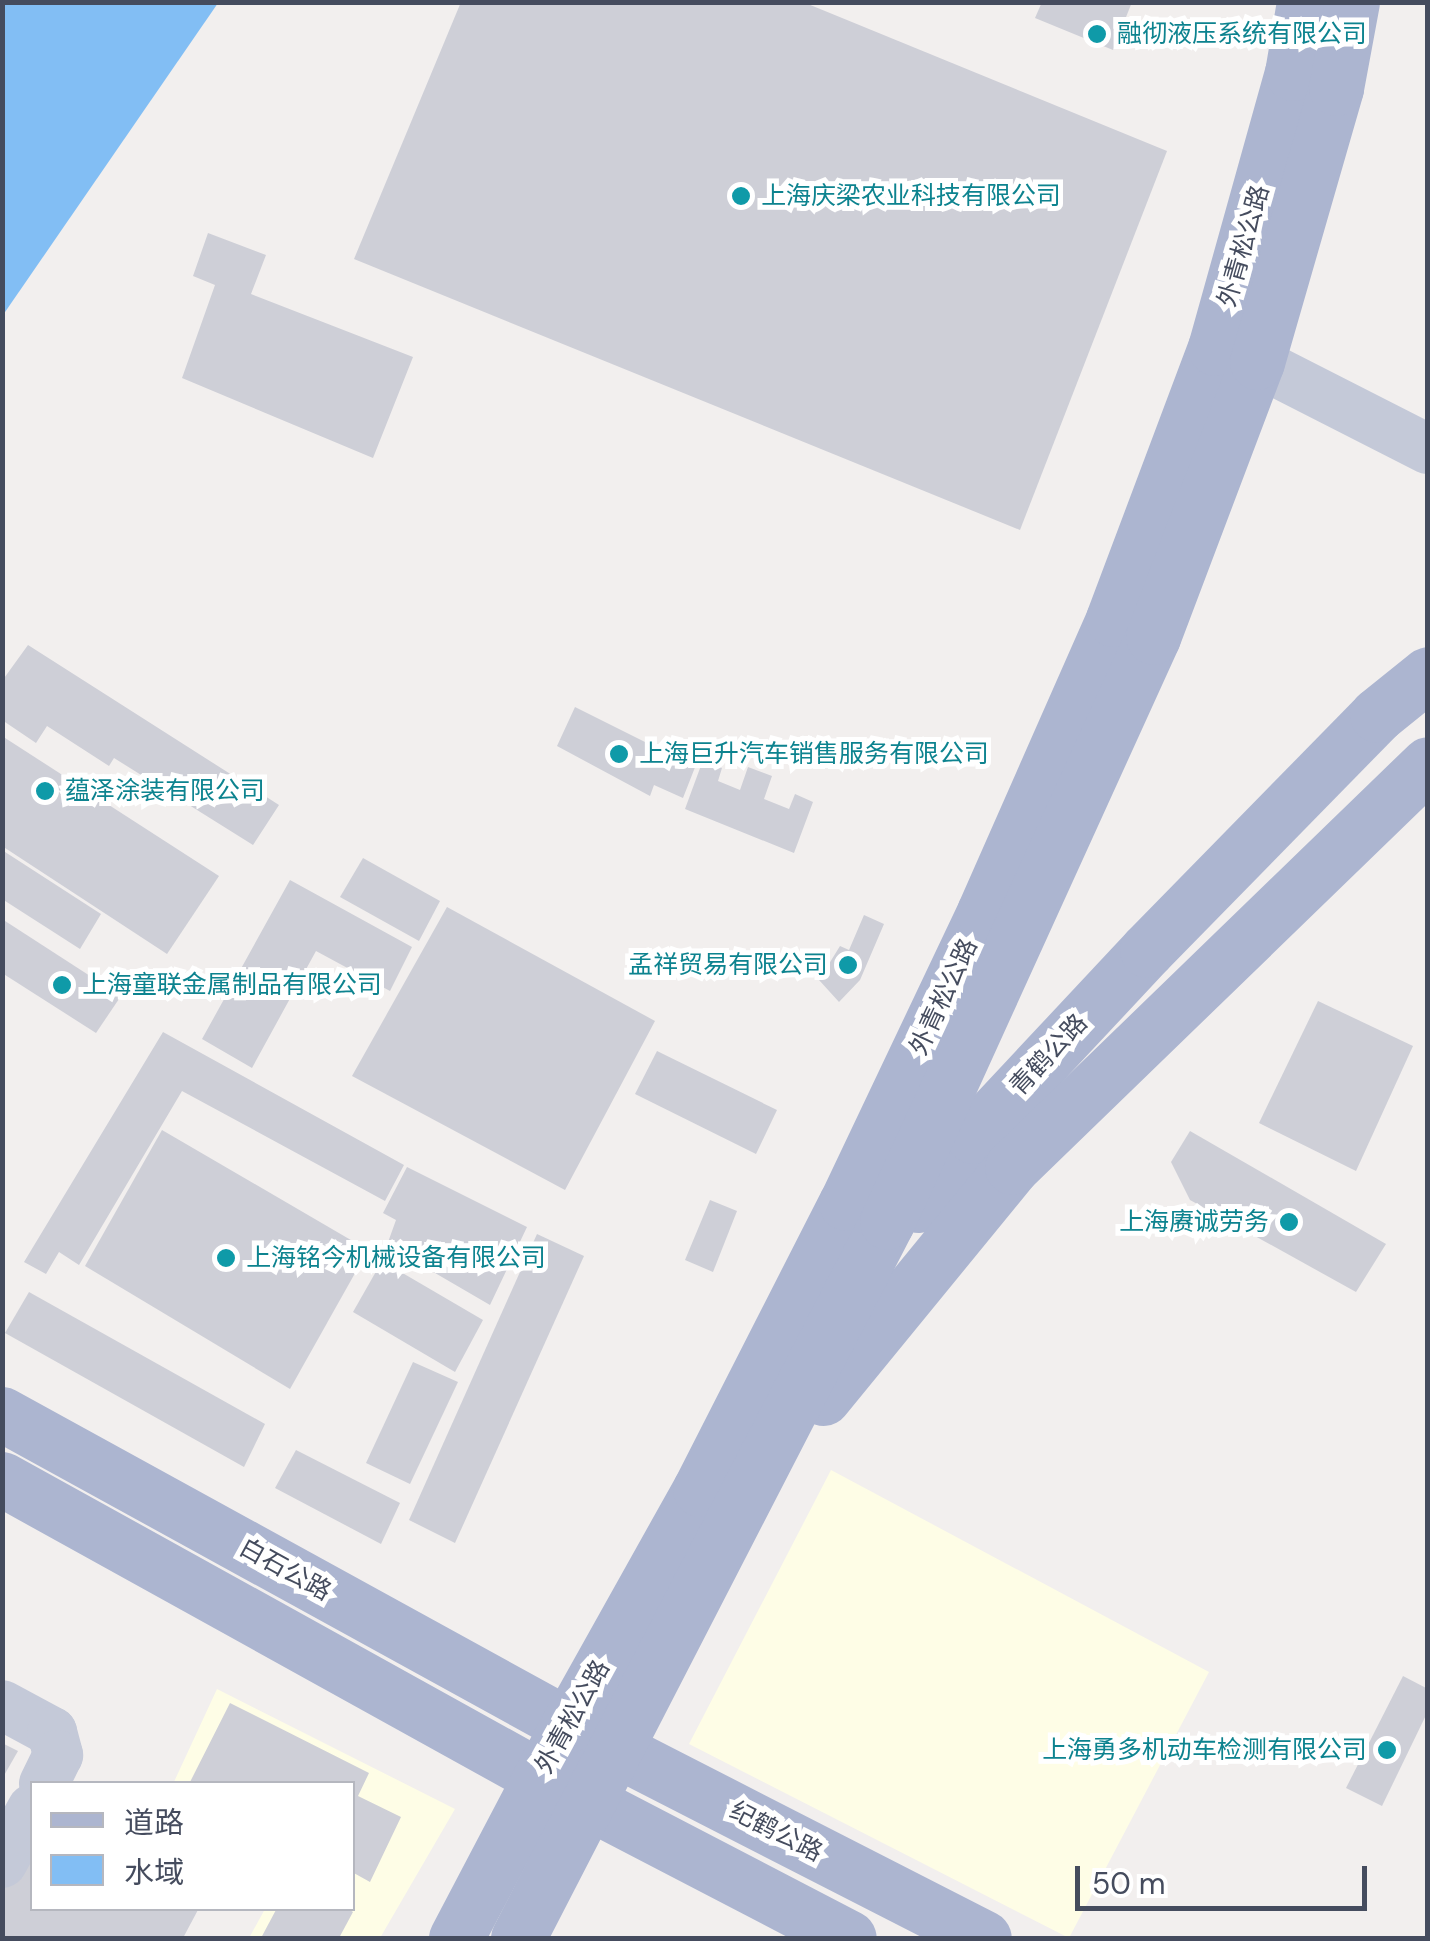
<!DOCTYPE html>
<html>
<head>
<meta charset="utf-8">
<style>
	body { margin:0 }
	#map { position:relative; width:1430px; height:1941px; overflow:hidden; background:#f2efee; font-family:"DM Sans","Noto Sans SC",sans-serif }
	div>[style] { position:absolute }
	.commercial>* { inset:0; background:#fefde6 }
	.water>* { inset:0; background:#82bef4 }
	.building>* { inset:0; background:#cecfd7 }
	.minor>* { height:50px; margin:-25px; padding:0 25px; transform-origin:25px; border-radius:25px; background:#c4c9d8 }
	.major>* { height:55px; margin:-27.5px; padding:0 27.5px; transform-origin:27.5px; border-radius:27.5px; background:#acb5d0 }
	.dots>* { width:28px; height:28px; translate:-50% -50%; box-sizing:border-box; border:5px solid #fff; border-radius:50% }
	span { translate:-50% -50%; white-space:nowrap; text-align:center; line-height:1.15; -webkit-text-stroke:10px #fff; paint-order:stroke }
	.culture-label { font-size:25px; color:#0d838f }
	.left { translate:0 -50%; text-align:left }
	.right { translate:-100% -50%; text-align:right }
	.street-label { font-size:25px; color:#454c5e }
	.frame { position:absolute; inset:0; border:5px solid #454c5e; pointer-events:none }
	.legend { position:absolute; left:30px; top:1781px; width:325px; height:130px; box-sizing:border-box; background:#fff; border:2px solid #b5b7bf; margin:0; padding:12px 18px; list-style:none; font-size:30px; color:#454c5e }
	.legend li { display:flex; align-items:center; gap:20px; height:50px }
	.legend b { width:50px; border:2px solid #b5b7bf }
	.scale { position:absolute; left:1075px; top:1866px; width:292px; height:45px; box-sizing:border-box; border:5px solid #454c5e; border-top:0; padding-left:12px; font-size:30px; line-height:35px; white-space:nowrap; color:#454c5e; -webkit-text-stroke:8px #fff; paint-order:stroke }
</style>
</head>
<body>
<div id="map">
	<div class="commercial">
		<div style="clip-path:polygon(831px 1470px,1209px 1672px,1069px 1938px,689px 1744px)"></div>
		<div style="clip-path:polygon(217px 1689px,455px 1809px,380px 1938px,249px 1938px,265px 1909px,352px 1908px,352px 1784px,173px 1784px)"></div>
	</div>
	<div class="water">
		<div style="clip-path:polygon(3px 2px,218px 3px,3px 315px,2px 3px)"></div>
	</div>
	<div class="building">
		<div style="clip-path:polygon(461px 2px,803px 2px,1167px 151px,1020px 530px,354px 259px)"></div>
		<div style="clip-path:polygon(1042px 2px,1132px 2px,1113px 50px,1035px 18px)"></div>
		<div style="clip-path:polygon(208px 233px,266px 255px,251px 294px,413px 357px,373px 458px,182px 378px,215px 285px,193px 276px)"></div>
		<div style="clip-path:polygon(28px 645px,279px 805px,253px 845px,114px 758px,109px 766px,47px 726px,36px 743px,2px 720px,2px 681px)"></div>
		<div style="clip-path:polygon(575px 707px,671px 755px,677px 741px,701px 752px,683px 798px,654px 785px,650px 796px,557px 746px)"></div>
		<div style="clip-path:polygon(2px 736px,219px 876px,167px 954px,2px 846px)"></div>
		<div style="clip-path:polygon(703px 760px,722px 768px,718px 781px,740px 790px,748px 767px,772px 776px,764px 799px,789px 809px,795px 794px,813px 802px,794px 853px,685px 809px)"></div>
		<div style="clip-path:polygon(2px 850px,101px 914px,80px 949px,2px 899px)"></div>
		<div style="clip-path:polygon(363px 858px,440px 901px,419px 941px,340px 897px)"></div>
		<div style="clip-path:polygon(290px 880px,412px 947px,390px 991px,316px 951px,252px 1068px,202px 1039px)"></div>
		<div style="clip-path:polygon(447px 907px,655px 1021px,565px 1190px,352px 1076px)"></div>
		<div style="clip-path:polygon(864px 915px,884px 924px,860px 980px,839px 1002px,819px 980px,840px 946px,849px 950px)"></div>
		<div style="clip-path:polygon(2px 919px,121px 996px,96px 1033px,2px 973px)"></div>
		<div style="clip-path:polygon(1318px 1001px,1413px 1046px,1356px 1171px,1259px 1123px)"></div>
		<div style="clip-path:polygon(163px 1032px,404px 1165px,385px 1201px,182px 1091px,79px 1265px,59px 1252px,46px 1274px,24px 1262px)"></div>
		<div style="clip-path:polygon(657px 1051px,777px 1110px,756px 1154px,635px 1094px)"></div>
		<div style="clip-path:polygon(162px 1130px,368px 1250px,290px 1389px,85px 1266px)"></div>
		<div style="clip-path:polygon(1190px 1131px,1386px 1244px,1356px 1292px,1190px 1200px,1171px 1162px)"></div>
		<div style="clip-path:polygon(407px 1167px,527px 1227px,490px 1305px,387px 1245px,396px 1220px,383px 1213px)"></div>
		<div style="clip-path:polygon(710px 1200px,737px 1211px,713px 1272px,685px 1260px)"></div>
		<div style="clip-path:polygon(537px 1234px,584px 1256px,455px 1543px,409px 1520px)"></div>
		<div style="clip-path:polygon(382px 1261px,483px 1320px,455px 1372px,353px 1312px)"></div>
		<div style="clip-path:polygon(29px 1292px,265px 1424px,244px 1467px,5px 1333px)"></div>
		<div style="clip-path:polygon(413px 1362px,458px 1382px,410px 1484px,366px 1463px)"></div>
		<div style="clip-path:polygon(296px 1450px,400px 1503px,381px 1544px,275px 1488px)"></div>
		<div style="clip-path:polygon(1403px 1676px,1428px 1689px,1428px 1711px,1382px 1806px,1346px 1788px)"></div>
		<div style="clip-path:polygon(230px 1703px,369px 1773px,358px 1796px,401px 1817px,370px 1882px,352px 1872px,352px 1784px,189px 1784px)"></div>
		<div style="clip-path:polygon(2px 1743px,18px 1751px,2px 1779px)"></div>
		<div style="clip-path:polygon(32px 1832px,32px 1908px,199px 1908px,183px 1938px,2px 1938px,2px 1888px)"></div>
		<div style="clip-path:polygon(277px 1908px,347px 1908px,353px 1912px,339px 1938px,261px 1938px)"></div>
	</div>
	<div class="minor">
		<div style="left:1220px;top:350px;width:39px;rotate:18deg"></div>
		<div style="left:1257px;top:362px;width:192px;rotate:27deg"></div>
		<div style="left:2px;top:1705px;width:57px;rotate:28.4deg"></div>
		<div style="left:52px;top:1732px;width:24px;rotate:75deg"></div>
		<div style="left:58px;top:1755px;width:32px;rotate:116deg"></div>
		<div style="left:2px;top:1863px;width:62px;rotate:-60.9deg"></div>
	</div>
	<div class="major">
		<div style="left:918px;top:1205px;width:88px;rotate:-51.4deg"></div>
		<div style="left:973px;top:1136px;width:255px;rotate:-46.9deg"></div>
		<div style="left:1147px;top:950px;width:329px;rotate:-45.6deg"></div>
		<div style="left:1377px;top:715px;width:65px;rotate:-38.8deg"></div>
		<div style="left:823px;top:1398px;width:298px;rotate:-50.7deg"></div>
		<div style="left:1012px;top:1167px;width:579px;rotate:-44.09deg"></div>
		<div style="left:2px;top:1414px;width:646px;rotate:28.79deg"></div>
		<div style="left:568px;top:1725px;width:467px;rotate:27.1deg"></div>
		<div style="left:2px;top:1479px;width:615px;rotate:28.98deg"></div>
		<div style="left:540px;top:1777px;width:348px;rotate:27.5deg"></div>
		<div style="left:456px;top:1938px;width:241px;rotate:-62.3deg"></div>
		<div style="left:568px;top:1725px;width:270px;rotate:-60.8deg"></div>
		<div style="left:700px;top:1489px;width:321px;rotate:-63deg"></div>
		<div style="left:846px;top:1203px;width:322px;rotate:-64.6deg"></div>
		<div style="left:984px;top:912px;width:320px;rotate:-66.2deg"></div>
		<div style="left:1113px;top:619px;width:290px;rotate:-69.4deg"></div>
		<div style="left:1215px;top:348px;width:286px;rotate:-74.4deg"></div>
		<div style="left:1292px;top:73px;width:72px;rotate:-80.4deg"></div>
		<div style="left:518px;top:1938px;width:805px;rotate:-62.74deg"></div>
		<div style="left:887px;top:1222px;width:643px;rotate:-65.55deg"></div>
		<div style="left:1153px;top:637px;width:294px;rotate:-69.3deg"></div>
		<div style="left:1257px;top:362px;width:285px;rotate:-73.9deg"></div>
		<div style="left:1336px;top:88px;width:87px;rotate:-79.5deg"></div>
	</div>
	<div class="dots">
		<div style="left:1097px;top:34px;background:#0f9aa8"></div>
		<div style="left:741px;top:196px;background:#0f9aa8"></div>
		<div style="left:619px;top:754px;background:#0f9aa8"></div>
		<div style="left:45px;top:791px;background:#0f9aa8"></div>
		<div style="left:848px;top:965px;background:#0f9aa8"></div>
		<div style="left:62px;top:985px;background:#0f9aa8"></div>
		<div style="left:1289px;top:1222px;background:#0f9aa8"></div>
		<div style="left:226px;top:1258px;background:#0f9aa8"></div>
		<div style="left:1387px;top:1750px;background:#0f9aa8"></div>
	</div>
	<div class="culture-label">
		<span class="left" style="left:1117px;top:34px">融彻液压系统有限公司</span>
		<span class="left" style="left:761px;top:196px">上海庆梁农业科技有限公司</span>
		<span class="left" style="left:639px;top:754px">上海巨升汽车销售服务有限公司</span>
		<span class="left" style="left:65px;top:791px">蕴泽涂装有限公司</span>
		<span class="right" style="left:828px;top:965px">孟祥贸易有限公司</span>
		<span class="left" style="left:82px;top:985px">上海童联金属制品有限公司</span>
		<span class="right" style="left:1269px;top:1222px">上海赓诚劳务</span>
		<span class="left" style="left:246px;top:1258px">上海铭今机械设备有限公司</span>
		<span class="right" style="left:1367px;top:1750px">上海勇多机动车检测有限公司</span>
	</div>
	<div class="street-label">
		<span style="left:1244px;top:246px;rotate:-74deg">外青松公路</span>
		<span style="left:944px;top:997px;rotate:-65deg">外青松公路</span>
		<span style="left:1049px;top:1055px;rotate:-47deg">青鹤公路</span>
		<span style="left:285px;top:1570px;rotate:29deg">白石公路</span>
		<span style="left:573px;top:1717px;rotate:-61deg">外青松公路</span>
		<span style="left:776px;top:1832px;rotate:27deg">纪鹤公路</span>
	</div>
	<div class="frame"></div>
	<ul class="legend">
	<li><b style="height:12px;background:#acb5d0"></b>道路</li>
	<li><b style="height:28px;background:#82bef4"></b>水域</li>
	</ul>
	<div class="scale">50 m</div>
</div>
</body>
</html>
